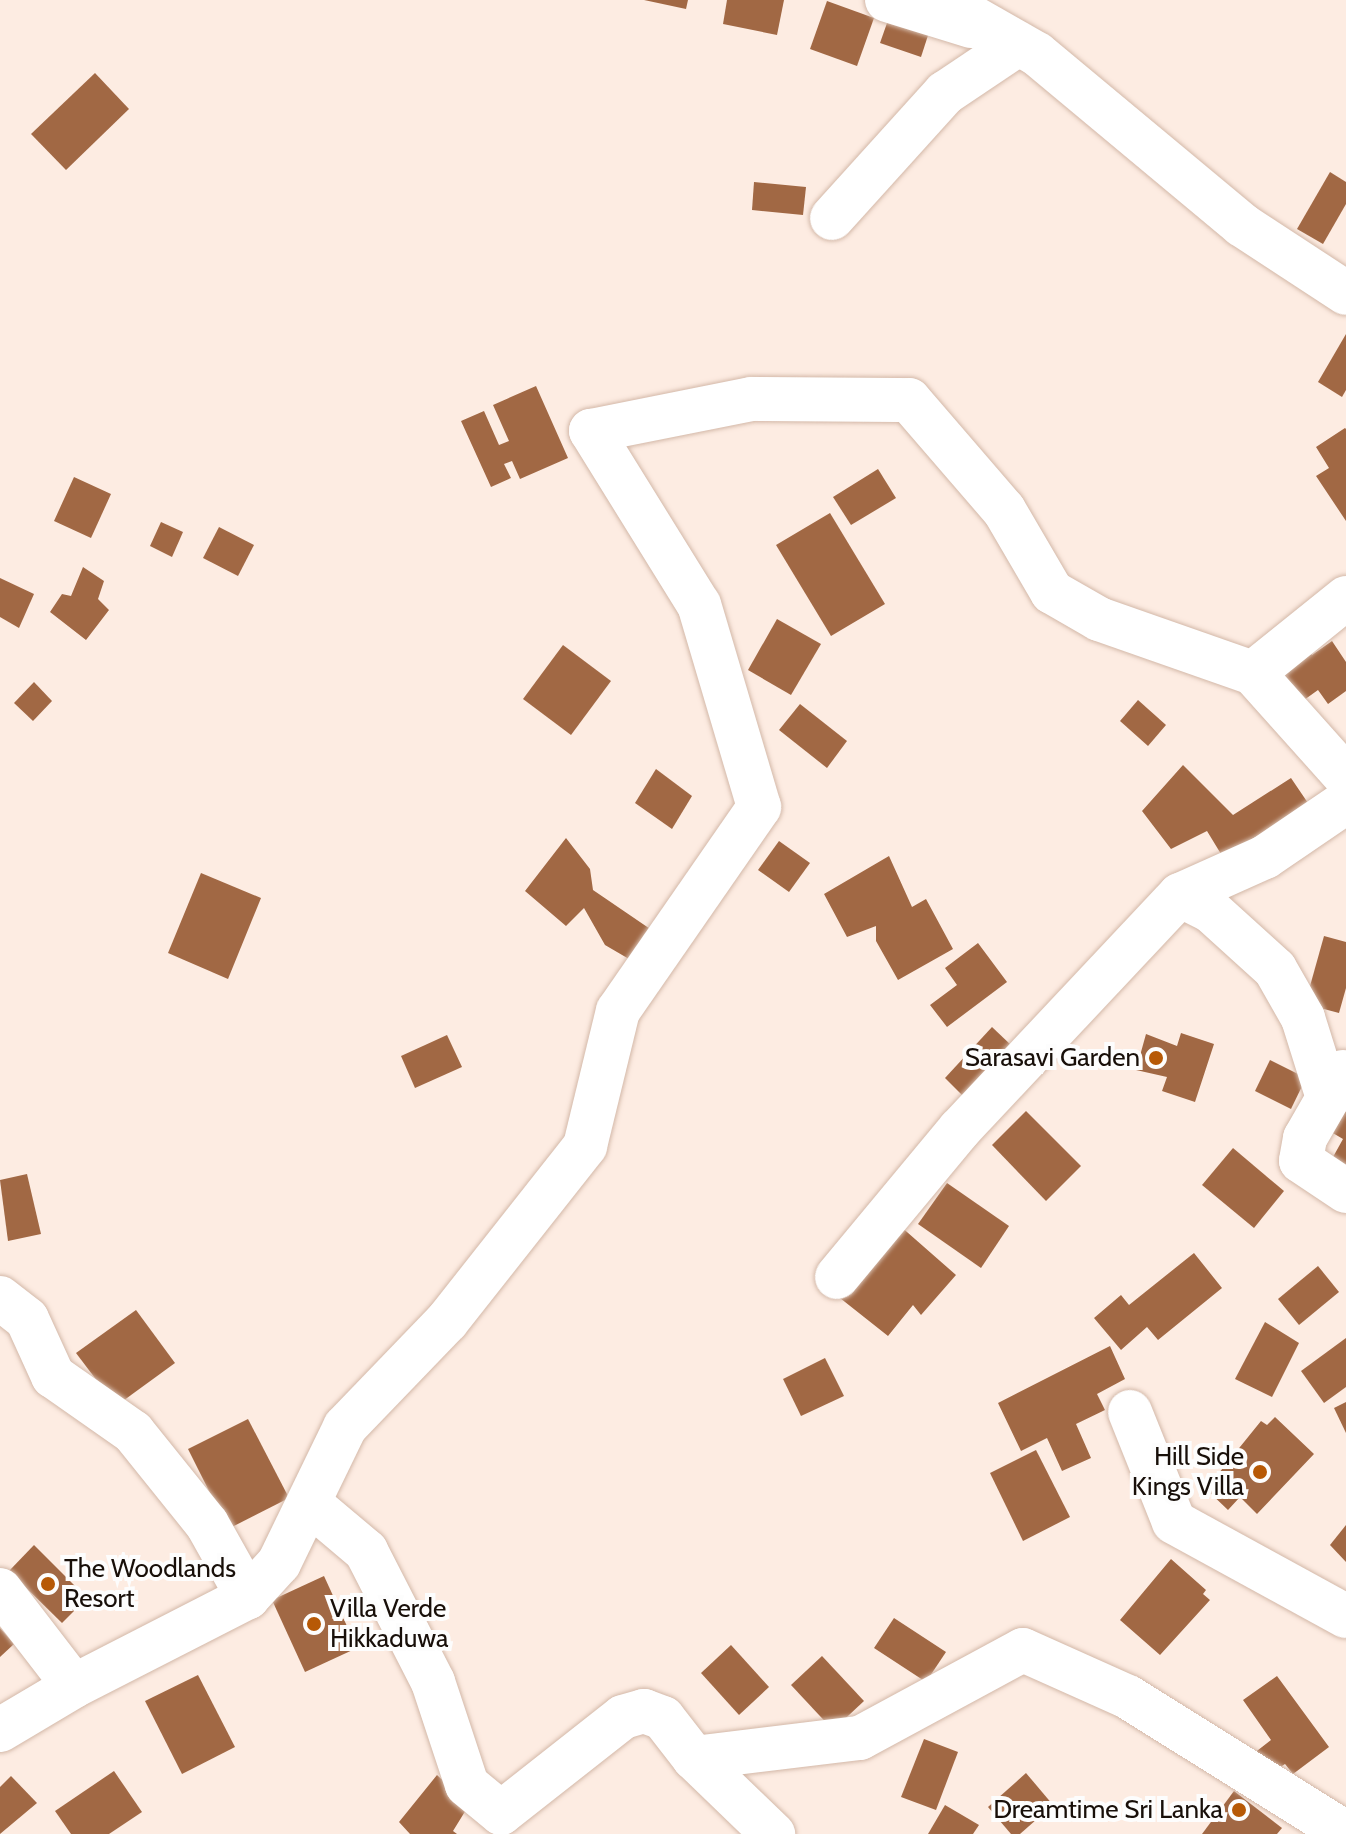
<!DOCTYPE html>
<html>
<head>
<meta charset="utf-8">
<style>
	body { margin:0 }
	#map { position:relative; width:1346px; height:1834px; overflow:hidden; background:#fdece2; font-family:Cabin,sans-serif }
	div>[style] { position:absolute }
	.building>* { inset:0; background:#a16844 }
	.roads { filter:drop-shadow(0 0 2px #d3b8a8) drop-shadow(0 0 2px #d3b8a8) }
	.minor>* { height:44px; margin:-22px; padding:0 22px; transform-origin:22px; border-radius:22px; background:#fff }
	.dots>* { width:22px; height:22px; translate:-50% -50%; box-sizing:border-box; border:4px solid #fdfdfd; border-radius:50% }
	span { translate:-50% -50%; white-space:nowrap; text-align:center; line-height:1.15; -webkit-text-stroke:8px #fdfdfd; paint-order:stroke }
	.poi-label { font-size:26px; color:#180f09 }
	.right { translate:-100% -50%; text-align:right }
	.left { translate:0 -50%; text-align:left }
</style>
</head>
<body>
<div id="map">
	<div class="building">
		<div style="clip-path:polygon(644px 0,688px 0,686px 9px)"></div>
		<div style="clip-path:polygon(727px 0,784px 0,777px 35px,723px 24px)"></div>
		<div style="clip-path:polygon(827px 1px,874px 18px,857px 66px,810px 49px)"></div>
		<div style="clip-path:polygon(893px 6px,933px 20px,921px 57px,880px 43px)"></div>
		<div style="clip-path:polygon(95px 73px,129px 109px,66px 170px,31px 134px)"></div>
		<div style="clip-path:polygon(1330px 172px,1346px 182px,1346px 204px,1323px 244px,1297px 229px)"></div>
		<div style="clip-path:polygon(754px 182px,806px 187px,803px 215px,752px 210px)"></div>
		<div style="clip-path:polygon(1346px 334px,1346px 390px,1342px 397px,1318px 382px)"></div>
		<div style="clip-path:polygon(536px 386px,568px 458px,520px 479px,512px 461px,504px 464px,511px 478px,491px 487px,461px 421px,484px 411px,499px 445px,509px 441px,493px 405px)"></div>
		<div style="clip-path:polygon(1345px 428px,1346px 429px,1346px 521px,1316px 476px,1329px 468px,1316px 447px)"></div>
		<div style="clip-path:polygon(878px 469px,896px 498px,851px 525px,833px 497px)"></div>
		<div style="clip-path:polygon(74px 477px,111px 494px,91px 538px,54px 521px)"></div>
		<div style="clip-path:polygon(830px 513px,885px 604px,831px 636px,776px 545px)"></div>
		<div style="clip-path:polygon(161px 522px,183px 532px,172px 557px,150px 546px)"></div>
		<div style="clip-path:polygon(219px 527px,254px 545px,238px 576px,203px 558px)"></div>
		<div style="clip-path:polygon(83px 567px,104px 581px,98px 599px,109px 610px,86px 640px,50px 612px,62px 594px,71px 596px)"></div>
		<div style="clip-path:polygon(0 578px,34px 594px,19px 628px,0 617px)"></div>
		<div style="clip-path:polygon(777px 619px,821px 644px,791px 695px,748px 670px)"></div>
		<div style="clip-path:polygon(1332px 641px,1346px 662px,1346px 691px,1328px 704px,1318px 690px,1297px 705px,1273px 671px,1306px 648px,1312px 655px)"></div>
		<div style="clip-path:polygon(563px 645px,611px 681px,571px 735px,523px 699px)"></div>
		<div style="clip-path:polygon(34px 682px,52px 701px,33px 721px,14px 703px)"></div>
		<div style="clip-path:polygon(1138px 700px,1166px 725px,1148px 746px,1120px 721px)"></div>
		<div style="clip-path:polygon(800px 704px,847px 741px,827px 768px,779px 730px)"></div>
		<div style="clip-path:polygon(1183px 765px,1233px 815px,1291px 778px,1310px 806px,1252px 845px,1221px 854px,1207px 831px,1171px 849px,1142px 811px)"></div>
		<div style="clip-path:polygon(656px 769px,692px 796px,672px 829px,635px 803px)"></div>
		<div style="clip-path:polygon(566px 838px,590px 869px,593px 890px,659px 935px,641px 966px,605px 945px,584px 908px,566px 926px,525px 891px)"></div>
		<div style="clip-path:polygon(779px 841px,810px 863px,789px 892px,758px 870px)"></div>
		<div style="clip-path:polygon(889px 856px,912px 907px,926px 899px,953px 949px,898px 980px,876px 941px,876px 926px,847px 937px,824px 894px)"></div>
		<div style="clip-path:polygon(201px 873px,261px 898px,228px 979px,168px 953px)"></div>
		<div style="clip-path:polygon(1324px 936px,1346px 942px,1346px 988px,1339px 1013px,1305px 1004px)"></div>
		<div style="clip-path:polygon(978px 943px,1007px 982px,947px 1027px,930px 1005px,957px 985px,945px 968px)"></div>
		<div style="clip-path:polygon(992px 1027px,1012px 1046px,965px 1098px,945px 1078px)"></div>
		<div style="clip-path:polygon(1181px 1033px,1214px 1044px,1195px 1102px,1162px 1091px,1167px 1077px,1136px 1070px,1146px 1034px,1177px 1046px)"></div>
		<div style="clip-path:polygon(447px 1035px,462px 1067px,415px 1088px,401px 1056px)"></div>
		<div style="clip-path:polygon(1270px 1060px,1306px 1078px,1291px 1109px,1255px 1091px)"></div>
		<div style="clip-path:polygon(1346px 1104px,1346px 1176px,1328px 1166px,1343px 1139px,1326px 1129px)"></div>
		<div style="clip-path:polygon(1026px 1111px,1081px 1166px,1046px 1201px,992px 1145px)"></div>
		<div style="clip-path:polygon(1233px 1148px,1284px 1191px,1254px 1228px,1202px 1185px)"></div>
		<div style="clip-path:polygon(27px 1174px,41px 1234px,8px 1241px,0 1180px)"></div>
		<div style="clip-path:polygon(947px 1183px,1009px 1226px,981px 1268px,918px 1224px)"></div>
		<div style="clip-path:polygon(899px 1225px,956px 1275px,921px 1315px,913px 1305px,888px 1336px,840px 1298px)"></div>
		<div style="clip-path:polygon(1194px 1253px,1222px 1288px,1158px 1340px,1147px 1327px,1121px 1350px,1094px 1318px,1121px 1295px,1129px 1305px)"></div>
		<div style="clip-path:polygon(1318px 1266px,1339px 1292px,1299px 1325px,1278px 1299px)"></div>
		<div style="clip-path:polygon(136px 1310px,175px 1363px,116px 1406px,76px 1353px)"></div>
		<div style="clip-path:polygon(1265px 1322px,1299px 1343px,1272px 1397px,1235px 1379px)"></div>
		<div style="clip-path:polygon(1346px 1338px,1346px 1387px,1324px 1403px,1301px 1371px)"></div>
		<div style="clip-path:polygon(1110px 1346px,1125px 1379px,1097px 1394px,1105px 1410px,1076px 1424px,1091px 1458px,1062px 1471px,1047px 1438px,1021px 1451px,998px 1403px)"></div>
		<div style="clip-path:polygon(825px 1358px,844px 1396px,801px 1416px,783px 1379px)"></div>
		<div style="clip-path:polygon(1346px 1402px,1346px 1433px,1334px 1408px)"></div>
		<div style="clip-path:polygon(1275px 1417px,1314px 1454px,1257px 1514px,1240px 1497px,1228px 1510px,1206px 1489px,1261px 1421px,1267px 1425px)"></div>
		<div style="clip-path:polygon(248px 1419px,289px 1498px,228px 1529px,188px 1449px)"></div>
		<div style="clip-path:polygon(1036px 1450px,1070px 1517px,1023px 1541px,990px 1473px)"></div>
		<div style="clip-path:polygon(1346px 1525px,1346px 1562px,1330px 1545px)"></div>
		<div style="clip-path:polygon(34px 1545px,87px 1598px,62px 1623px,9px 1571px)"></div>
		<div style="clip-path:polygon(1171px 1559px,1206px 1590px,1203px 1594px,1210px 1600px,1160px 1655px,1120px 1620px)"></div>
		<div style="clip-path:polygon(324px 1576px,357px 1648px,305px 1672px,272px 1600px)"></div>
		<div style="clip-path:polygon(894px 1618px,946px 1652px,926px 1682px,874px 1648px)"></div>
		<div style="clip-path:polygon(0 1628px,14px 1644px,0 1657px)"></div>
		<div style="clip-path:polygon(731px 1645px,769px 1687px,739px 1715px,701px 1673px)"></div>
		<div style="clip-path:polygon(822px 1656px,864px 1701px,833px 1730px,791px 1685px)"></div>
		<div style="clip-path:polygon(198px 1675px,235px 1747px,182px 1774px,145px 1701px)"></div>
		<div style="clip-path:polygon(1277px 1676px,1329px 1747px,1293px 1774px,1285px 1764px,1268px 1775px,1253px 1754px,1271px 1740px,1243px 1700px)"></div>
		<div style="clip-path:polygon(924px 1739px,958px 1752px,936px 1810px,901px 1797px)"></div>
		<div style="clip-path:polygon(114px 1771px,142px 1812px,109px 1834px,71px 1834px,55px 1811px)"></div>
		<div style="clip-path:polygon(1026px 1773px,1053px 1805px,1020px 1834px,1011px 1834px,988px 1807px)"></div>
		<div style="clip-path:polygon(437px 1775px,469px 1805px,453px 1831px,457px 1834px,410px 1834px,399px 1822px)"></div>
		<div style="clip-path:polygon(11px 1776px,37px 1803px,0 1834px,0 1787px)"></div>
		<div style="clip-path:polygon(1234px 1791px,1282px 1828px,1277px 1834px,1202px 1834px)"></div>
		<div style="clip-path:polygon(945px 1805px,979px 1825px,973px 1834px,928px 1834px)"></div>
	</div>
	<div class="roads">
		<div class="minor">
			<div style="left:887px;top:0;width:88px;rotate:17.2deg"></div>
			<div style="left:942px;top:0;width:109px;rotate:29.6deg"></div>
			<div style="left:1037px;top:54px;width:267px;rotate:39.8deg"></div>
			<div style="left:1242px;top:225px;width:124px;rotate:33.2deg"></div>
			<div style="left:832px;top:218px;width:169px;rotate:-47.9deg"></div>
			<div style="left:945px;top:93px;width:88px;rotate:-33.9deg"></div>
			<div style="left:1346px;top:598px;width:119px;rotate:141.1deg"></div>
			<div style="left:1253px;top:673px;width:140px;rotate:48.2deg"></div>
			<div style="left:1343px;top:1072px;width:76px;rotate:119.9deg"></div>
			<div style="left:1305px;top:1138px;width:23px;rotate:100deg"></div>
			<div style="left:1301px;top:1161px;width:54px;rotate:33.7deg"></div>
			<div style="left:1328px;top:1098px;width:84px;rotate:-107.4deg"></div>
			<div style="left:1303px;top:1018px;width:56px;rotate:-119.7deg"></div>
			<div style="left:1275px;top:969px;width:86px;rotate:-137.8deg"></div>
			<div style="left:1211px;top:911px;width:35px;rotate:-153deg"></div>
			<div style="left:1180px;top:895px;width:93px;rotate:-24.1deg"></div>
			<div style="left:1265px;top:857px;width:98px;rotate:-34.2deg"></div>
			<div style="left:837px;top:1277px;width:192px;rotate:-50.3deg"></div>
			<div style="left:960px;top:1129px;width:321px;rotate:-46.8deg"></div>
			<div style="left:0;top:1298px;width:34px;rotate:38deg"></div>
			<div style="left:27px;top:1319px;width:63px;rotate:65.5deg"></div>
			<div style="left:53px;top:1376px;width:98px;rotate:35deg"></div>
			<div style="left:133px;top:1432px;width:118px;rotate:51.2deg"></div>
			<div style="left:207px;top:1524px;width:84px;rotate:60.7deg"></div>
			<div style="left:1130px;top:1412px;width:118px;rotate:68.2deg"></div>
			<div style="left:1174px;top:1522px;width:196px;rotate:28.7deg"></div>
			<div style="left:309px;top:1503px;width:75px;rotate:40.1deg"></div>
			<div style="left:366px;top:1551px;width:147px;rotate:62.9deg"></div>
			<div style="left:433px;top:1682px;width:108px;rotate:71.7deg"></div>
			<div style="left:467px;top:1785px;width:44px;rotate:39.5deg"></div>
			<div style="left:501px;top:1813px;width:155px;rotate:-38.2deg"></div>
			<div style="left:623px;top:1717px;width:22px;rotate:-16deg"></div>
			<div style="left:644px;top:1711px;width:20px;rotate:20deg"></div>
			<div style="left:663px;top:1718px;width:51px;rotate:52.2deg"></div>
			<div style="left:694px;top:1758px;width:167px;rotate:-6.9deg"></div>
			<div style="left:860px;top:1738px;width:185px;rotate:-28.4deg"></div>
			<div style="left:1023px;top:1650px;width:115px;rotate:24.1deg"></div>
			<div style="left:1128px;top:1697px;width:257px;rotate:32deg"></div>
			<div style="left:0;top:1590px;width:121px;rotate:52.4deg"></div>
			<div style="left:74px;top:1686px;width:195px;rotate:-27.1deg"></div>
			<div style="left:248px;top:1597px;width:46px;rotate:-47.6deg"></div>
			<div style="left:279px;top:1563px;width:151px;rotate:-64.1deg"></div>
			<div style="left:345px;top:1427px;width:147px;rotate:-46.1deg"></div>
			<div style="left:447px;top:1321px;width:223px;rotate:-51.7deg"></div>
			<div style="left:585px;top:1146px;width:139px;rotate:-76.3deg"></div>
			<div style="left:618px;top:1011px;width:248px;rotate:-55.3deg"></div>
			<div style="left:759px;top:807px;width:211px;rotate:-106.5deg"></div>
			<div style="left:699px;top:605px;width:205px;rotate:-121.8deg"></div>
			<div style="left:591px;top:431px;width:163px;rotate:-11.3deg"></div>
			<div style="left:751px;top:399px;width:158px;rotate:0.4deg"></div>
			<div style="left:909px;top:400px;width:145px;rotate:49.2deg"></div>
			<div style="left:1004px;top:510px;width:95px;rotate:59.7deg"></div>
			<div style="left:1052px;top:592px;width:54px;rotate:29.9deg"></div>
			<div style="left:1099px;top:619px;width:163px;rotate:19.3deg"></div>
			<div style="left:0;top:1730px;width:86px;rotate:-30.7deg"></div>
			<div style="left:694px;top:1758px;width:110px;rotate:43.9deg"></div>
		</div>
	</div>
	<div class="dots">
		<div style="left:1156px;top:1058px;background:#b75906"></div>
		<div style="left:1260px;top:1472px;background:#b75906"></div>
		<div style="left:48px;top:1584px;background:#b75906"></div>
		<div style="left:314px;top:1624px;background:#b75906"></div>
		<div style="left:1239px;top:1810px;background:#b75906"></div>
	</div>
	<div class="poi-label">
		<span class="right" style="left:1140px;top:1058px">Sarasavi Garden</span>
		<span class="right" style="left:1244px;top:1472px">Hill Side<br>Kings Villa</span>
		<span class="left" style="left:64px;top:1584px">The Woodlands<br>Resort</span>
		<span class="left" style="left:330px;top:1624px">Villa Verde<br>Hikkaduwa</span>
		<span class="right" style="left:1223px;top:1810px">Dreamtime Sri Lanka</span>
	</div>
</div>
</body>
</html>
